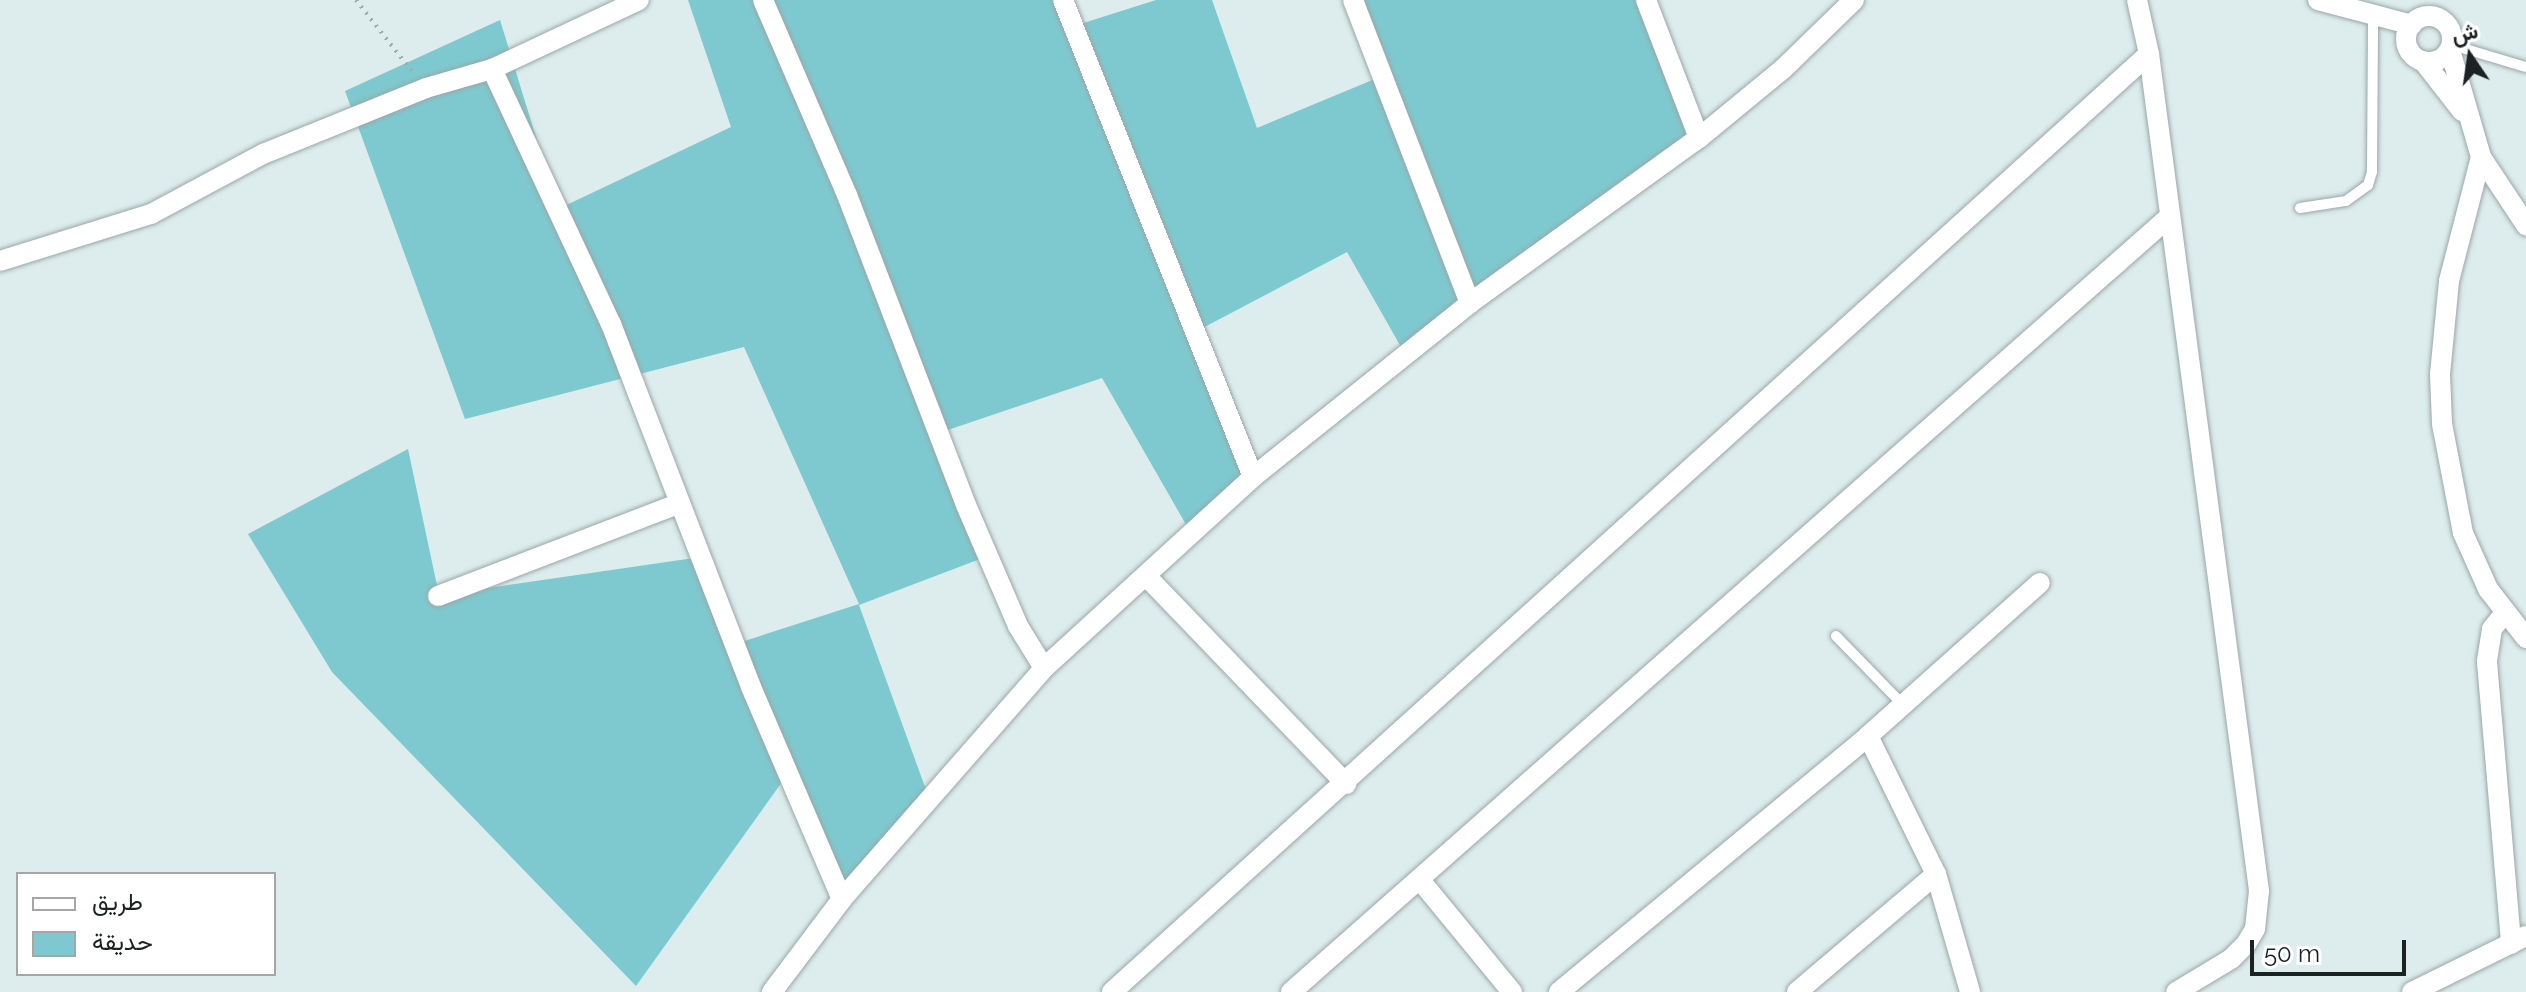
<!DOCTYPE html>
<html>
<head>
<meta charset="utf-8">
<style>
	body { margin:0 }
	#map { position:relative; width:2526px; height:992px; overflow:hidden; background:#ddecec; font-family:Raleway,Vazirmatn,sans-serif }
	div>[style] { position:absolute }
	.green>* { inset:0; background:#7ec9cf }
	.path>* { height:4px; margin-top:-2px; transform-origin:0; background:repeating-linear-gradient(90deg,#a0acac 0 2px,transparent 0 8px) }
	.roads { filter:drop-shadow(0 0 2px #9aa7a8) drop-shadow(0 0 2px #9aa7a8) }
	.service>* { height:10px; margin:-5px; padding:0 5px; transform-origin:5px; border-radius:5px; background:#fff }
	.minor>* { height:20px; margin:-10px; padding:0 10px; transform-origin:10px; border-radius:10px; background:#fff }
	.minor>.ring { margin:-10px; padding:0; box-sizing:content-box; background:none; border:20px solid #fff; border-radius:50% }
	span { translate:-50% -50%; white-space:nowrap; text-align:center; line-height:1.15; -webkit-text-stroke:6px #fff; paint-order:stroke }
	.legend { position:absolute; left:16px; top:872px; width:260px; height:104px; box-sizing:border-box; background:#fff; border:2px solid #a4a6a7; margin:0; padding:10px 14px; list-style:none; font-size:24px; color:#1c2122 }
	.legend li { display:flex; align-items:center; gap:16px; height:40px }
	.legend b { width:40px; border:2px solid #a4a6a7 }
	.north { position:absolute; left:2430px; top:16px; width:80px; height:80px; -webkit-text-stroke:6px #fff; paint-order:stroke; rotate:347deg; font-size:22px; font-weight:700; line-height:32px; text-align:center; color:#1c2122 }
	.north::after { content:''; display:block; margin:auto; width:28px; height:36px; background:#1c2122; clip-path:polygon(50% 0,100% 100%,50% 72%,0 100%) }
	.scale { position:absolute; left:2250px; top:940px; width:156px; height:36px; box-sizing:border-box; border:4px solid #1c2122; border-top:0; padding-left:10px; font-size:24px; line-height:28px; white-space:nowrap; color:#1c2122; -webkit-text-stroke:6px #fff; paint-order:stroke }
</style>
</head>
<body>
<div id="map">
	<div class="green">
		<div style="clip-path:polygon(688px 0,1067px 0,1074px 26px,1156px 0,1212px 0,1257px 128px,1382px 76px,1354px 0,1635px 0,1699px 138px,1405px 354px,1347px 252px,1195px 332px,1253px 477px,1192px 535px,1102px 378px,939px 433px,988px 556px,859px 605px,929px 798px,842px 899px,787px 775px,636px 986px,332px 672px,248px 534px,408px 449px,439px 595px,701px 557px,735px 644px,859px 604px,744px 347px,465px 419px,345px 91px,500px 20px,558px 209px,731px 127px)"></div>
	</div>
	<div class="path">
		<div style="left:356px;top:0;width:94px;rotate:51.9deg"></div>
	</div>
	<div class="roads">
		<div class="service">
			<div style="left:2452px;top:45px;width:77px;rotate:16.6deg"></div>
			<div style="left:2300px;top:208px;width:47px;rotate:-8.7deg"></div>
			<div style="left:2346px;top:201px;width:27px;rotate:-36deg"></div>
			<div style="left:2368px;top:185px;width:14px;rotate:-73deg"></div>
			<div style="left:2372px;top:172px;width:158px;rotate:-89.6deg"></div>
			<div style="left:1836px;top:636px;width:96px;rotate:45.8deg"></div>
		</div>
		<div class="minor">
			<div style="left:763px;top:0;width:212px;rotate:66.7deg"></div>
			<div style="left:847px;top:195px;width:332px;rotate:69deg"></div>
			<div style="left:966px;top:505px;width:132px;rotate:66.7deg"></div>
			<div style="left:1018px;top:626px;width:49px;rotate:58.2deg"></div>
			<div style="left:1063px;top:0;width:513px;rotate:68.28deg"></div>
			<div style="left:1353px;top:0;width:325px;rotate:68.9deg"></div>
			<div style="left:1646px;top:0;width:148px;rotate:69deg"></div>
			<div style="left:2137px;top:0;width:55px;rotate:77.5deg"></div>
			<div style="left:2149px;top:54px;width:844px;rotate:82.51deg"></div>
			<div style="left:2259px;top:891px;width:38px;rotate:96deg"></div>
			<div style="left:2255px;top:929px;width:17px;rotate:121deg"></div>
			<div style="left:2246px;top:944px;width:21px;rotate:135deg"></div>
			<div style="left:2231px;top:959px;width:64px;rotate:149deg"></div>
			<div style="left:2318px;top:0;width:97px;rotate:14.9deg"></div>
			<div class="ring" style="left:2406px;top:16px;width:26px;height:26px"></div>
			<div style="left:2450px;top:50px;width:111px;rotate:73.8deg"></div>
			<div style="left:2481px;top:157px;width:82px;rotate:56.5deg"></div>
			<div style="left:2424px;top:62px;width:62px;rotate:52.2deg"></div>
			<div style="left:492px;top:69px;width:281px;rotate:65deg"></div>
			<div style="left:611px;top:324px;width:389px;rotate:68.9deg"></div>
			<div style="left:751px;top:687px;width:231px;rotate:66.8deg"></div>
			<div style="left:2481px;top:157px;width:128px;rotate:104.5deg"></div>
			<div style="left:2449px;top:281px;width:93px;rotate:95.5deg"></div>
			<div style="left:2440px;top:374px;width:50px;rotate:87.7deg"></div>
			<div style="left:2442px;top:424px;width:111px;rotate:79.1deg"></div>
			<div style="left:2463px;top:533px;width:61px;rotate:65.9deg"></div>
			<div style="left:2488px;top:589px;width:62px;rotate:52.2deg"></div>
			<div style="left:0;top:261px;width:158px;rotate:-17.3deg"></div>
			<div style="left:151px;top:214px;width:127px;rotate:-28.2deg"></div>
			<div style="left:263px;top:154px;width:176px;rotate:-22deg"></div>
			<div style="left:426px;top:88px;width:69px;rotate:-16.1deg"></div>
			<div style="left:492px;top:69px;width:162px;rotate:-25.1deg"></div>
			<div style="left:1148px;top:578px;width:286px;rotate:46.1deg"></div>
			<div style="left:438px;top:596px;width:259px;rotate:-21deg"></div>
			<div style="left:2504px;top:614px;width:19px;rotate:129deg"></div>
			<div style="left:2492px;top:629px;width:33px;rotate:99deg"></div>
			<div style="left:2487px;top:662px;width:283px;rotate:85.1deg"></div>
			<div style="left:1868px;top:736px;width:154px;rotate:63.8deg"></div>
			<div style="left:1936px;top:874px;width:123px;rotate:73.9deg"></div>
			<div style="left:1420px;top:880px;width:145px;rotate:50.6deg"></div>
			<div style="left:772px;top:992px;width:116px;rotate:-53deg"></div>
			<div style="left:842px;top:899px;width:307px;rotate:-48.8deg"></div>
			<div style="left:1044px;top:668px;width:283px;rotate:-42.4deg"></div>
			<div style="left:1253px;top:477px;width:278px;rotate:-38.7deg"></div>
			<div style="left:1470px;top:303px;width:282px;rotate:-35.8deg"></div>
			<div style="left:1699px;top:138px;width:109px;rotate:-39.4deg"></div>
			<div style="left:1783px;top:69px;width:99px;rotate:-44.2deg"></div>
			<div style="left:1112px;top:992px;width:1398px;rotate:-42.13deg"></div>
			<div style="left:1291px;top:992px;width:1170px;rotate:-41.43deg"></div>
			<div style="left:1559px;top:992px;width:401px;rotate:-39.6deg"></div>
			<div style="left:1868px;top:736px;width:230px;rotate:-41.7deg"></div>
			<div style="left:1797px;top:992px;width:182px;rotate:-40.3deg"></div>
			<div style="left:2412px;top:992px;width:127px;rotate:-26.2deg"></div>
		</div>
	</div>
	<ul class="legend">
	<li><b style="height:10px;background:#fff"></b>طريق</li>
	<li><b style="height:22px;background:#7ec9cf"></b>حديقة</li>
	</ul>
	<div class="north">ش</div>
	<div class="scale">50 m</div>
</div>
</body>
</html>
